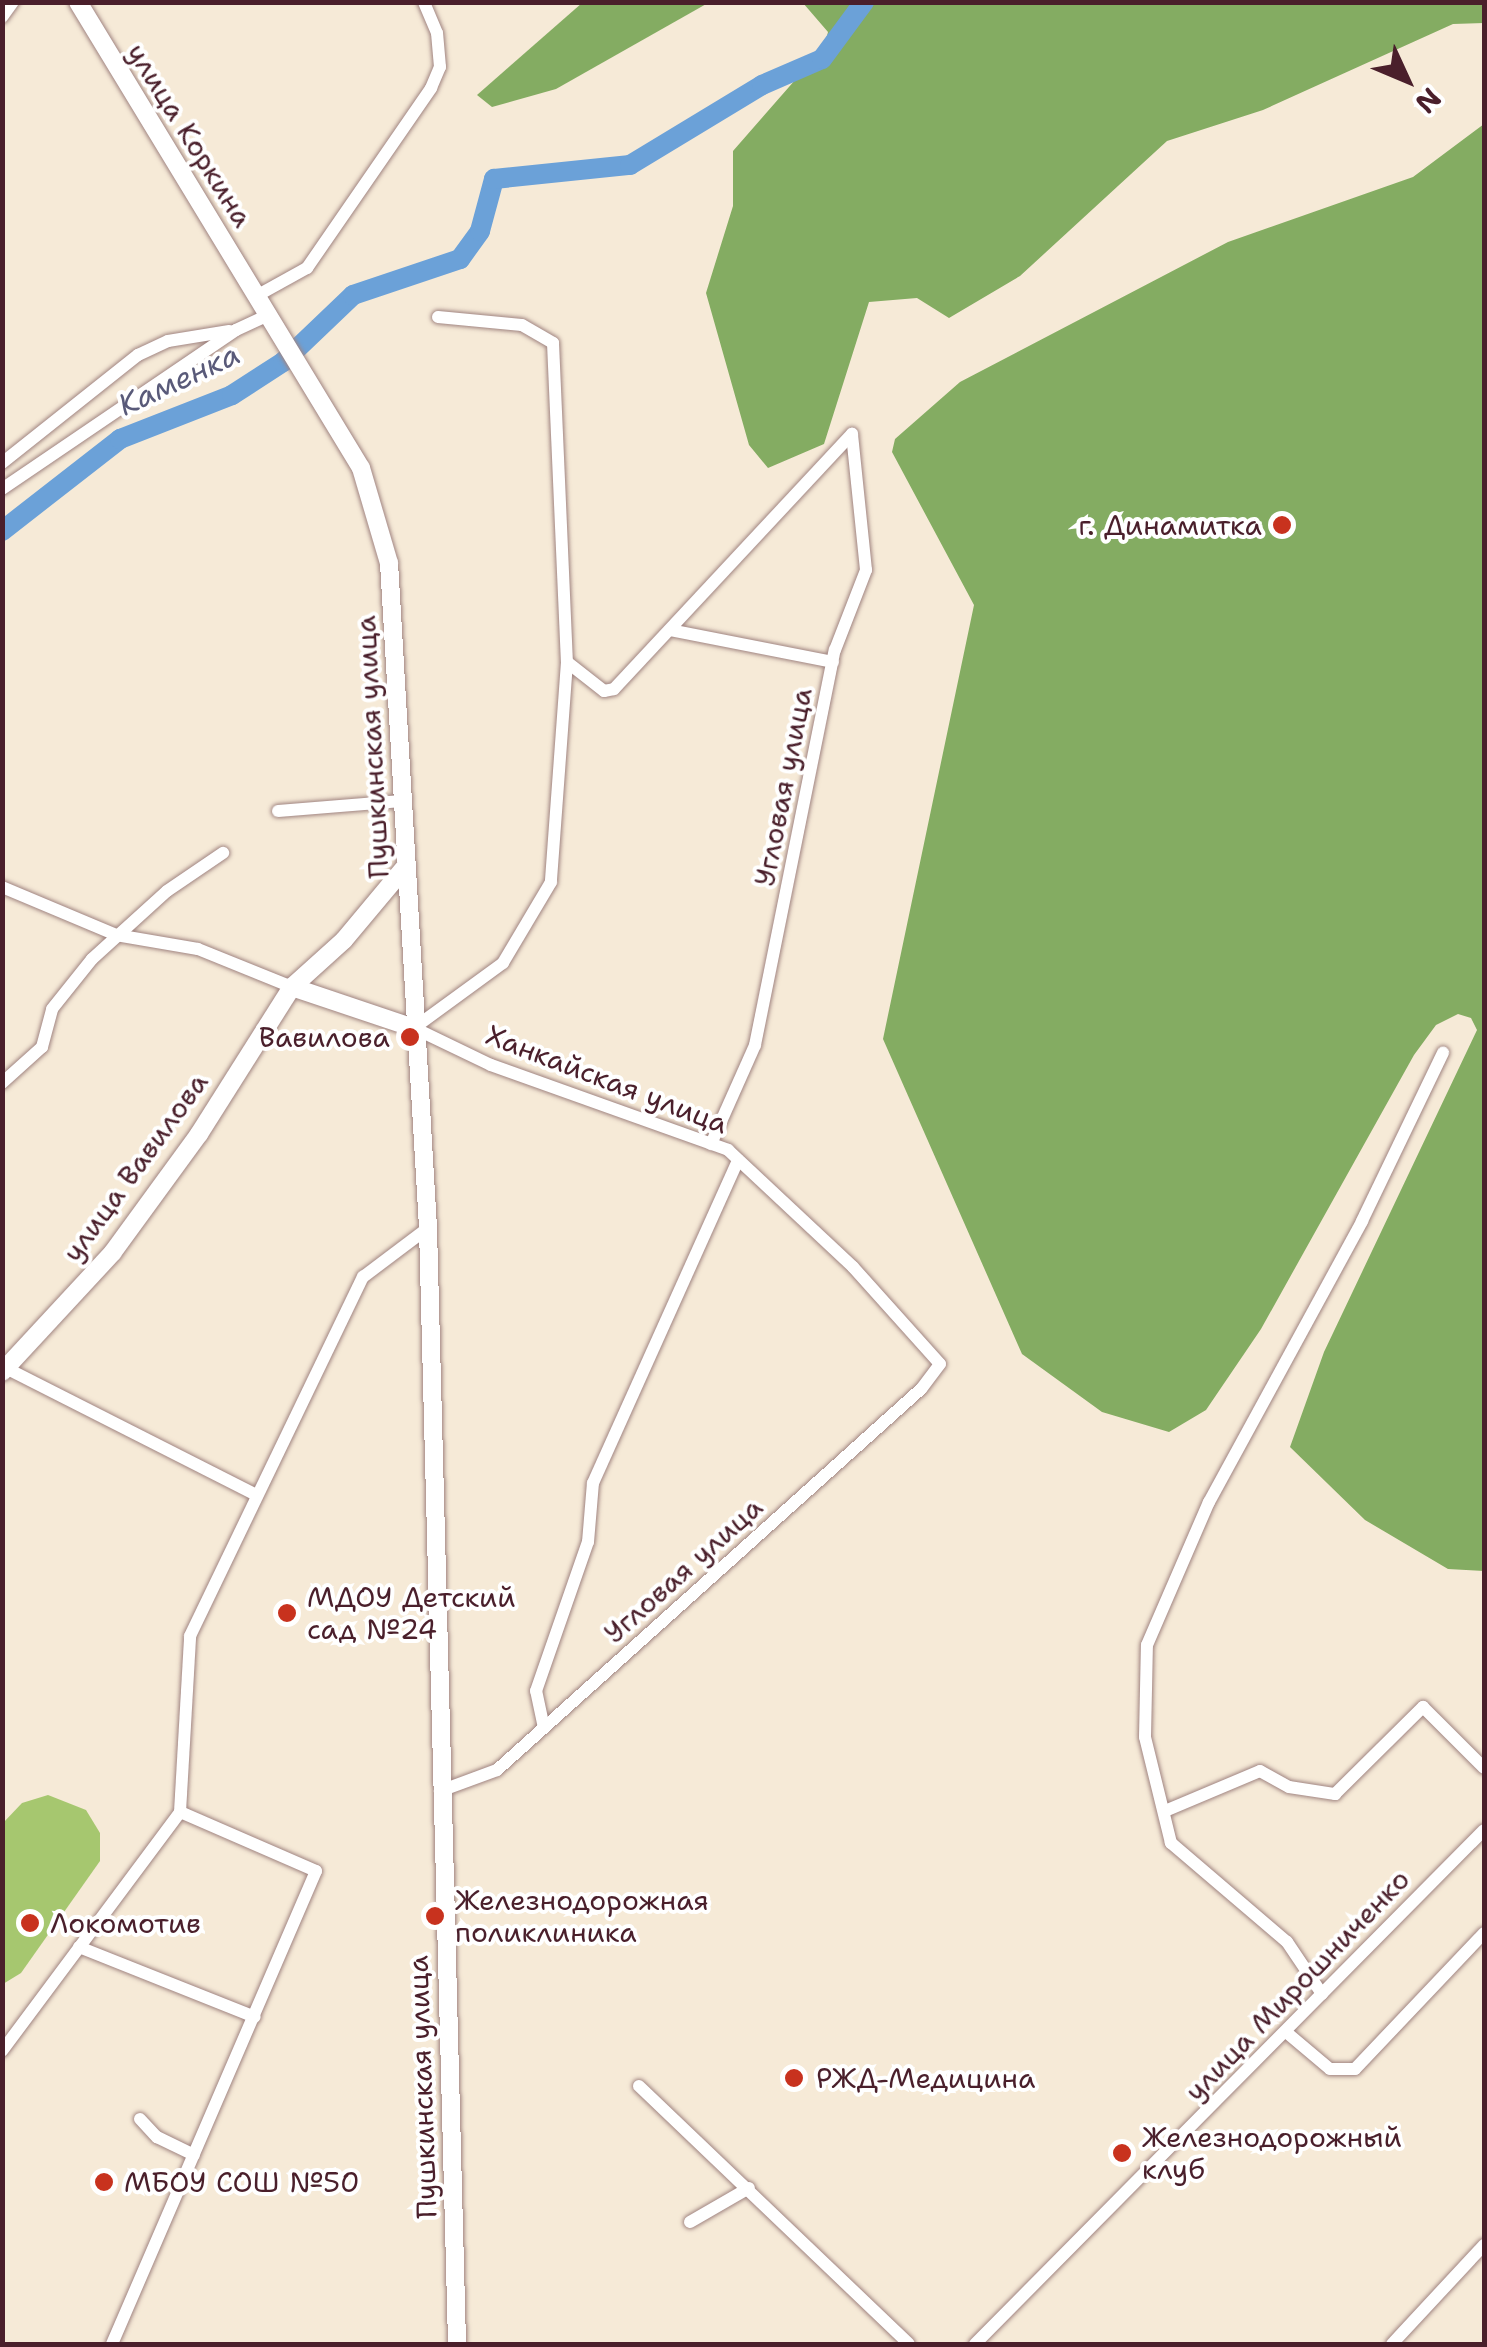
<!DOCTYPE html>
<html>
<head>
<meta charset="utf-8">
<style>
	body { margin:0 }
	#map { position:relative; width:1487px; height:2347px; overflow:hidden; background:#f6ead7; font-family:"Shantell Sans",sans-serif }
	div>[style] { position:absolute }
	.green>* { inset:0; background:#a6c76f }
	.forest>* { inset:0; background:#84ac62 }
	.river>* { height:20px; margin:-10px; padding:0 10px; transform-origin:10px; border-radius:10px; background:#6ba1d8 }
	.roads { filter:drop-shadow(0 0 2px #a08481) drop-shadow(0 0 2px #a08481) }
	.street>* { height:12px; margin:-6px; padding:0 6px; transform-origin:6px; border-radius:6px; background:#fff }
	.secondary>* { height:18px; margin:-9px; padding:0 9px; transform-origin:9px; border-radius:9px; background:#fff }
	.dots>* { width:28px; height:28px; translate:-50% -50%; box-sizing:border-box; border:5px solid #fff; border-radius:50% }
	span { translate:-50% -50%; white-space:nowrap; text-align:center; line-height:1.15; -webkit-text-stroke:8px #fff; paint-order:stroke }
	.street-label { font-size:28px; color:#4a1f2b }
	.poi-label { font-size:28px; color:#4a1f2b }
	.right { translate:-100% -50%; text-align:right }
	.left { translate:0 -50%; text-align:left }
	.water-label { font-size:30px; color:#595a79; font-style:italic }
	.frame { position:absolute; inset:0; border:5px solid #4a1f2b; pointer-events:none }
	.north { position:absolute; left:1357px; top:30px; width:100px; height:100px; -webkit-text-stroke:8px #fff; paint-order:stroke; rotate:134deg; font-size:28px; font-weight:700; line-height:40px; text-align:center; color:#4a1f2b }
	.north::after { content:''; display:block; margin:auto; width:35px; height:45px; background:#4a1f2b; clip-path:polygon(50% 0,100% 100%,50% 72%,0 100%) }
</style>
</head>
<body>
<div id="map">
	<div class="green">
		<div style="clip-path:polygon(48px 1795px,86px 1810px,100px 1833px,100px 1861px,21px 1973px,3px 1984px,3px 1823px,22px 1803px)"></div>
	</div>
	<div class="forest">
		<div style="clip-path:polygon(582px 3px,708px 3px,556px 89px,492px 107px,477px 95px)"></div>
		<div style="clip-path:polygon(803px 3px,1484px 2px,1484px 23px,1453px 24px,1263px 110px,1167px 141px,1020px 276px,949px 318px,917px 298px,869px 302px,824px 444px,768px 468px,749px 445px,706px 293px,733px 206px,733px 151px,824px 47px,828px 32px)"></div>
		<div style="clip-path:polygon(1484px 124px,1484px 1571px,1448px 1569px,1365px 1520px,1290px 1447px,1324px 1352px,1477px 1030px,1471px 1018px,1458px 1014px,1436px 1025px,1414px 1055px,1261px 1329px,1206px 1410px,1169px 1432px,1102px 1412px,1022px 1354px,883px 1039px,974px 605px,892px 452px,895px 439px,960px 382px,1228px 242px,1413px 177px)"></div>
	</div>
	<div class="river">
		<div style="left:2px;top:531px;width:150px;rotate:-37.9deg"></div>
		<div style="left:120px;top:439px;width:120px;rotate:-21.4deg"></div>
		<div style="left:232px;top:395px;width:61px;rotate:-32.9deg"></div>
		<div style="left:283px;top:362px;width:97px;rotate:-43.7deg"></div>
		<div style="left:353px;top:295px;width:113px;rotate:-18.6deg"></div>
		<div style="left:460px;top:259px;width:34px;rotate:-54deg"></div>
		<div style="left:480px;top:231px;width:54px;rotate:-74.9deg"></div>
		<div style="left:494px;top:179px;width:137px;rotate:-5.9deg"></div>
		<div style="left:630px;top:165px;width:154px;rotate:-31.2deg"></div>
		<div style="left:762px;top:85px;width:65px;rotate:-23.4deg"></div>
		<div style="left:822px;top:59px;width:71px;rotate:-53.6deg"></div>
	</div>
	<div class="roads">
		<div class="street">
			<div style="left:2px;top:17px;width:19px;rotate:-54deg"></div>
			<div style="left:258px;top:295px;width:56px;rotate:-28.9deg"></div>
			<div style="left:307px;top:268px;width:219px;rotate:-55.4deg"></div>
			<div style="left:431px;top:88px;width:23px;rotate:-67deg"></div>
			<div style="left:440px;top:67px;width:34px;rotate:-95deg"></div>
			<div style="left:437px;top:33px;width:34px;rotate:-113deg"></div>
			<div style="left:438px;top:317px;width:84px;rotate:5.4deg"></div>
			<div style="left:522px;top:325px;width:36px;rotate:30deg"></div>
			<div style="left:553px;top:343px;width:319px;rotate:87.5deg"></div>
			<div style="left:567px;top:662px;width:221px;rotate:94.2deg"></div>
			<div style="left:551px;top:882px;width:94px;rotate:120.7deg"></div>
			<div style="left:503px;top:963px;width:110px;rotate:143.9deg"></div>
			<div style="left:414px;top:1028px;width:85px;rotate:25.7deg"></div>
			<div style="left:491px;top:1065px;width:252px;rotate:19.7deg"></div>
			<div style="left:728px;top:1150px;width:171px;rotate:43.1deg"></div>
			<div style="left:853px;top:1267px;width:130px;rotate:48.1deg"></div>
			<div style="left:940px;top:1364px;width:31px;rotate:127deg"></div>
			<div style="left:921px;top:1389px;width:570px;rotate:138.06deg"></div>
			<div style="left:497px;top:1770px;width:61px;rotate:159.8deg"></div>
			<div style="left:2px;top:463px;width:174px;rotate:-38.5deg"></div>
			<div style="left:138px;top:355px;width:33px;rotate:-25deg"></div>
			<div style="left:168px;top:341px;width:62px;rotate:-9.3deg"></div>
			<div style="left:2px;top:489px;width:283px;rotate:-34.2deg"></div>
			<div style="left:236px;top:330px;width:38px;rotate:-25deg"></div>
			<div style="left:670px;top:630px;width:166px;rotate:11.1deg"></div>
			<div style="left:567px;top:662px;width:47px;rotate:38.1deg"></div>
			<div style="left:604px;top:691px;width:10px;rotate:-11deg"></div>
			<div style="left:614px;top:689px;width:349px;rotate:-47deg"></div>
			<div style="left:278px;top:811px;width:124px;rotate:-4.6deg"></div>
			<div style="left:2px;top:887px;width:124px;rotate:22.8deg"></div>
			<div style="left:116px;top:935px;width:83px;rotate:9.7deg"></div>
			<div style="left:198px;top:949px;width:101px;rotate:22deg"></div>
			<div style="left:2px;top:1083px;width:54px;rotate:-42deg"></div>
			<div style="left:42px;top:1047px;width:39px;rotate:-75deg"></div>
			<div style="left:52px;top:1009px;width:64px;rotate:-51.3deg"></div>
			<div style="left:92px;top:959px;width:101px;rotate:-42.2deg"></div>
			<div style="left:167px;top:891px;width:68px;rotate:-34.2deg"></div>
			<div style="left:711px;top:1144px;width:108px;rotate:-66deg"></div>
			<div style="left:755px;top:1045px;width:403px;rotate:-78.6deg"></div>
			<div style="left:835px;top:650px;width:86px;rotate:-68.8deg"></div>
			<div style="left:866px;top:570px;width:137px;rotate:-95.9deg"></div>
			<div style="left:6px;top:1368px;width:280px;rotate:26.9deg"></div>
			<div style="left:544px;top:1728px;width:38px;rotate:-102deg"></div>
			<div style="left:536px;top:1691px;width:158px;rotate:-70.8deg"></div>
			<div style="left:588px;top:1542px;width:59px;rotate:-85.2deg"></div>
			<div style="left:593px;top:1483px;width:354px;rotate:-65.8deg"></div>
			<div style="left:1165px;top:1811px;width:103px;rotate:-22.8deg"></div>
			<div style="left:1260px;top:1771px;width:33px;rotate:29deg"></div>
			<div style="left:1289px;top:1787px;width:47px;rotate:8.7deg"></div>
			<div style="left:1335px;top:1794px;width:124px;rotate:-44.7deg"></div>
			<div style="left:1423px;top:1707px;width:86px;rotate:45deg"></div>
			<div style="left:79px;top:1947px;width:189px;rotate:21.7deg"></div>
			<div style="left:1322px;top:1994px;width:63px;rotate:-123.9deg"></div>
			<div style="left:1287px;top:1942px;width:153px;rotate:-139.5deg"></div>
			<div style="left:1171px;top:1843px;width:109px;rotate:-103.8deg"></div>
			<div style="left:1145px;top:1737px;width:92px;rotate:-88.8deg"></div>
			<div style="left:1147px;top:1645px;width:156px;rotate:-66.6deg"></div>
			<div style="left:1209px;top:1502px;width:320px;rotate:-61.4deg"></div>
			<div style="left:1362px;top:1221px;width:187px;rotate:-64.3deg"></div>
			<div style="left:1286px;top:2032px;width:57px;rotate:40.1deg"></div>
			<div style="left:1330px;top:2069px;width:25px"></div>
			<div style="left:1355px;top:2069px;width:187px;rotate:-46.5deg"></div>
			<div style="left:2px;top:2051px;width:298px;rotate:-53.3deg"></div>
			<div style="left:180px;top:1812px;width:176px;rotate:-86.7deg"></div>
			<div style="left:190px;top:1636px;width:399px;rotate:-64.3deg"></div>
			<div style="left:363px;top:1277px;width:81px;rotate:-37deg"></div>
			<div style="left:639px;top:2086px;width:373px;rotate:43.7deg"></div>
			<div style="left:140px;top:2119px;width:25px;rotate:47deg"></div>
			<div style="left:157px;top:2137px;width:41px;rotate:25.9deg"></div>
			<div style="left:690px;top:2222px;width:68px;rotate:-30deg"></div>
			<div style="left:112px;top:2344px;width:515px;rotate:-66.67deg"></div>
			<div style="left:316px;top:1871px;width:148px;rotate:-156.5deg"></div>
			<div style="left:975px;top:2344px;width:723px;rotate:-45.28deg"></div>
			<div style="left:1392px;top:2344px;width:135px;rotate:-47.1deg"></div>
		</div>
		<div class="secondary">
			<div style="left:78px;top:2px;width:545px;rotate:58.73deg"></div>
			<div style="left:361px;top:468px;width:99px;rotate:73.6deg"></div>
			<div style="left:389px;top:563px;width:666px;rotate:86.64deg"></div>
			<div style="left:428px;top:1228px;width:1116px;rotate:88.51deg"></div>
			<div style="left:292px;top:987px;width:129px;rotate:18.6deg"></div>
			<div style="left:2px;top:1372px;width:163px;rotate:-47.2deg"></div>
			<div style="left:113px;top:1252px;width:146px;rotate:-53.9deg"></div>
			<div style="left:199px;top:1134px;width:174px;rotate:-57.7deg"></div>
			<div style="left:292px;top:987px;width:70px;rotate:-42.1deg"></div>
			<div style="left:344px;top:940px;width:95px;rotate:-50.1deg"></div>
		</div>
	</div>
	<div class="dots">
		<div style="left:1282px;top:525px;background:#c8321e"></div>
		<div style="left:410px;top:1037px;background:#c8321e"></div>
		<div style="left:287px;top:1613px;background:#c8321e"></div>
		<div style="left:435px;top:1916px;background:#c8321e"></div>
		<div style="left:30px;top:1923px;background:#c8321e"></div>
		<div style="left:794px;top:2078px;background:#c8321e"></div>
		<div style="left:1122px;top:2153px;background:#c8321e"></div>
		<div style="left:104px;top:2182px;background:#c8321e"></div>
	</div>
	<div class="street-label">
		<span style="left:190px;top:135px;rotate:58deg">улица Коркина</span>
		<span style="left:372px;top:747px;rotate:-93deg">Пушкинская улица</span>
		<span style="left:783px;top:787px;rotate:-79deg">Угловая улица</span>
		<span style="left:607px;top:1079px;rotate:21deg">Ханкайская улица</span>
		<span style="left:135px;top:1167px;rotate:-54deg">улица Вавилова</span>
		<span style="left:683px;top:1570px;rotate:-42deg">Угловая улица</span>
		<span style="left:1297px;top:1985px;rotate:-46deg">улица Мирошниченко</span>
		<span style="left:422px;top:2087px;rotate:-92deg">Пушкинская улица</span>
	</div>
	<div class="poi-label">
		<span class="right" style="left:1262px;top:525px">г. Динамитка</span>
		<span class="right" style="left:390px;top:1037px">Вавилова</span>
		<span class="left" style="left:307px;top:1613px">МДОУ Детский<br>сад №24</span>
		<span class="left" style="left:455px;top:1916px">Железнодорожная<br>поликлиника</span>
		<span class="left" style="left:50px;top:1923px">Локомотив</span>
		<span class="left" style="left:816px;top:2078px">РЖД-Медицина</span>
		<span class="left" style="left:1142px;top:2153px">Железнодорожный<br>клуб</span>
		<span class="left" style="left:124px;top:2182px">МБОУ СОШ №50</span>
	</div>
	<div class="water-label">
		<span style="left:179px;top:380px;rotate:-25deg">Каменка</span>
	</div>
	<div class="frame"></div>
	<div class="north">N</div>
</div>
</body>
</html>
